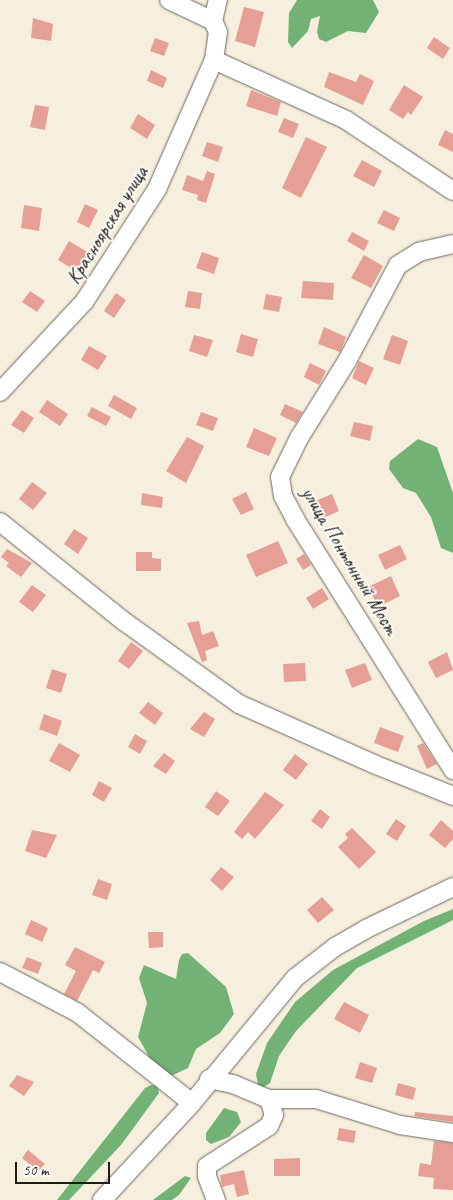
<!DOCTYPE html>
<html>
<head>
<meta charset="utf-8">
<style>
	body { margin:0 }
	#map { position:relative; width:453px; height:1200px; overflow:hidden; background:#f7efdd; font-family:Caveat,sans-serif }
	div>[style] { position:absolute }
	.forest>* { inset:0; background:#72b275 }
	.building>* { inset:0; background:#e59f95 }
	.roads { filter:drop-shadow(0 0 1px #696660) drop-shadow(0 0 1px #696660) }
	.minor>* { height:18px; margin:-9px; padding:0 9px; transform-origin:9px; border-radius:9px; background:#fff }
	span { translate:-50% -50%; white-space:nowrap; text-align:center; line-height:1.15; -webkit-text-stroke:4px #fdfcf7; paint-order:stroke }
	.street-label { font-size:20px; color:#1c1c1c }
	.scale { position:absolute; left:15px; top:1162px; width:95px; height:22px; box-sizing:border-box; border:2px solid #1c1c1c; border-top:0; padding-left:6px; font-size:15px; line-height:18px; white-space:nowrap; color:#1c1c1c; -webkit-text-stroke:4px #fdfcf7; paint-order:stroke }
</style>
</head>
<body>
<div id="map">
	<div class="forest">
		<div style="clip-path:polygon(297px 0,373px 0,379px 12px,366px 33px,348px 31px,326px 42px,319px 39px,317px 32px,320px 16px,311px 19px,308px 31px,292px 48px,288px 42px,289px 13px)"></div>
		<div style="clip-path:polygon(418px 439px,437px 447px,453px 493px,453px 553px,441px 548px,431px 517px,416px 493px,403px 488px,389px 469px,390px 461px)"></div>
		<div style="clip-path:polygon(453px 909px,453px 920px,357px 968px,296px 1031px,279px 1056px,270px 1083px,264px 1087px,258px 1085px,256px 1074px,267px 1043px,295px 1002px,333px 970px,424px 921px)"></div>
		<div style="clip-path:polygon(188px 953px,226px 987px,234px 1014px,220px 1033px,196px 1049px,188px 1068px,169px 1077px,157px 1071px,138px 1037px,147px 1003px,139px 978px,144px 965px,176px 979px,179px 960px,182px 954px)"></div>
		<div style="clip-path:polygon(151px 1085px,157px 1086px,159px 1093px,121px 1145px,69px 1200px,57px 1200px,145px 1088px)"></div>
		<div style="clip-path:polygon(224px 1108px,237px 1112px,241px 1122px,229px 1137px,211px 1144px,206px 1140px,206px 1133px)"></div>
		<div style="clip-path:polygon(185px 1176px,191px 1178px,179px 1195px,172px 1200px,153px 1200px)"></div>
	</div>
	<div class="building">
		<div style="clip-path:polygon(244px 7px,264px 12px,255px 47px,235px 41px)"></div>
		<div style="clip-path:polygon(33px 18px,53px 24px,51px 41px,31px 38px)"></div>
		<div style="clip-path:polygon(434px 37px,450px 48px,443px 59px,427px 48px)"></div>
		<div style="clip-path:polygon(155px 38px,169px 43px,164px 56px,150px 51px)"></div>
		<div style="clip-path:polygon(151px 70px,167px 78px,163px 88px,147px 81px)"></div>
		<div style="clip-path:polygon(329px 72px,356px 82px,360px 74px,374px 81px,363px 105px,324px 87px)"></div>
		<div style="clip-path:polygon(404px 85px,423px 97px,411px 115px,408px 112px,403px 119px,389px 110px)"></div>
		<div style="clip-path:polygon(251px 90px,281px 102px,277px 116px,246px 106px)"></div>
		<div style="clip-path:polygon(35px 105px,49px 107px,45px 130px,30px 127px)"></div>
		<div style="clip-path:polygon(138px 114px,155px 125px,147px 139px,130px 128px)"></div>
		<div style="clip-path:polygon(284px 118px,299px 124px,293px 138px,278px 132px)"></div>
		<div style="clip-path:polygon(445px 130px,453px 134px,453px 152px,438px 145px)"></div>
		<div style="clip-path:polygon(306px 137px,327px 147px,301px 198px,282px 188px)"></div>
		<div style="clip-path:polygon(207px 142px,223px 147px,218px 162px,202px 156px)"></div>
		<div style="clip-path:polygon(362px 160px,382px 171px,374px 187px,353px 176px)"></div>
		<div style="clip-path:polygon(207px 171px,215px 174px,206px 203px,197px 200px,198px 195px,182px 190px,187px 175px,203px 181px)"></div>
		<div style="clip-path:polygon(85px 204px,98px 210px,89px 228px,77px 222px)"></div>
		<div style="clip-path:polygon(24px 205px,42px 208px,39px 231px,21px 228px)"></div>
		<div style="clip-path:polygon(384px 210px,400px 218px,394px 231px,377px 223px)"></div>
		<div style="clip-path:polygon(352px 232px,369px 241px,364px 251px,347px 241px)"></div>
		<div style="clip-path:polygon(69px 241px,91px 254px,79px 273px,58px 260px)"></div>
		<div style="clip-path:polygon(202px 252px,219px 258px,214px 274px,196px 268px)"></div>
		<div style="clip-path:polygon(364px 255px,383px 266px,371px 288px,351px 278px)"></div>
		<div style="clip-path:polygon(303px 281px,334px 283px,333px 300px,301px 298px)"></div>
		<div style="clip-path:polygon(30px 291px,45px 301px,37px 312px,22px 302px)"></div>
		<div style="clip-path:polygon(188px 291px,202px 293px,200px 309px,185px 307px)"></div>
		<div style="clip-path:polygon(116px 293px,126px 300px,114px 318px,104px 311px)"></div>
		<div style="clip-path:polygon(266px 294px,282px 297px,279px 312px,263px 309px)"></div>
		<div style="clip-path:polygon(324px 327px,346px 337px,340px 352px,318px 344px)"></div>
		<div style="clip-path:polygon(241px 334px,258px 339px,253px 357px,236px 352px)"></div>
		<div style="clip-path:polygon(194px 335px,213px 340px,207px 357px,189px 351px)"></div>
		<div style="clip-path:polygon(392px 335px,408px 341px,400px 365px,383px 359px)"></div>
		<div style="clip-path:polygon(89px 346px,107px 356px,98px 370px,81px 360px)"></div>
		<div style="clip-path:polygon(359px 361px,374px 368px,366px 385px,352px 378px)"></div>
		<div style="clip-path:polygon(310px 363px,326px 371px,319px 385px,304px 377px)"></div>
		<div style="clip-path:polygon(114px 395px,137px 408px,131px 419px,108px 406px)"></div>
		<div style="clip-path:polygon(47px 400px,68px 414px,60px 426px,39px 412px)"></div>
		<div style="clip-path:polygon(285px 404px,303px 412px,296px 423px,280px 415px)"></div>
		<div style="clip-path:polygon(92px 407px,111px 417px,106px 426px,87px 416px)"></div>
		<div style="clip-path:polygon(22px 410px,34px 418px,24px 433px,11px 425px)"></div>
		<div style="clip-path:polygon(201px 412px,218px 418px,213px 431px,196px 425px)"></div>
		<div style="clip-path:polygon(354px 422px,373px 426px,370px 441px,350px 436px)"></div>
		<div style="clip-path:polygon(254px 428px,277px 438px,269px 456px,246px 447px)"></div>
		<div style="clip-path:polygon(187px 437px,204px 446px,186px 483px,166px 471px)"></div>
		<div style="clip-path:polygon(32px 482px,47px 493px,33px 510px,19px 499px)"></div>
		<div style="clip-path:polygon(246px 492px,254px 509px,241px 515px,232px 499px)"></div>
		<div style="clip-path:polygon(142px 493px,163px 497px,162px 508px,141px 505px)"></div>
		<div style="clip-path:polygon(332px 494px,339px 511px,321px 519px,313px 502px)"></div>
		<div style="clip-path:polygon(74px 529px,88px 538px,78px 554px,64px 544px)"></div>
		<div style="clip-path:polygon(278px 541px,288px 563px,256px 577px,246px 555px)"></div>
		<div style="clip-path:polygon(400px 545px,407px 559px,385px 570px,378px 555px)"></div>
		<div style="clip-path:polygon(7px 549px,32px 563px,21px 577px,6px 566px,9px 563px,1px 557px)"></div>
		<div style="clip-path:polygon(136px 552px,152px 552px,152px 558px,161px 559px,161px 571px,136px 571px)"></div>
		<div style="clip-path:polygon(304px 554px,311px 565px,303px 570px,296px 559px)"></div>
		<div style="clip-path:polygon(391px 576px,400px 596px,378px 607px,368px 587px)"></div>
		<div style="clip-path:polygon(32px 585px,46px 595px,33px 612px,19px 602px)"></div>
		<div style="clip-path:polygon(322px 588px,329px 599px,313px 609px,306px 598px)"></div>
		<div style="clip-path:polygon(199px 621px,202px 635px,213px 631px,219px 646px,205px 651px,207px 660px,202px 662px,187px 623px)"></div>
		<div style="clip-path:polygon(131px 642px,143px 651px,129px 669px,118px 661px)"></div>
		<div style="clip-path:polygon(447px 652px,453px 670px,436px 678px,428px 662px)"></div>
		<div style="clip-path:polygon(305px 663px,306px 681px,284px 682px,283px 664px)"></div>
		<div style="clip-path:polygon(365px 663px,372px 680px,352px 688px,345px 670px)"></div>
		<div style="clip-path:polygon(52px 669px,67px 674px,61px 693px,46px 688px)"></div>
		<div style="clip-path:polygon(148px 702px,163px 713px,155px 725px,139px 713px)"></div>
		<div style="clip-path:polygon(204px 712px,215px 719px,204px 737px,190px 729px)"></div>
		<div style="clip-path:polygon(44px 714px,62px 721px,57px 736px,39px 729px)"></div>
		<div style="clip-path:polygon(380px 727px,404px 736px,398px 752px,374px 743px)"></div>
		<div style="clip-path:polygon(135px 734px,147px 741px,140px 754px,128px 747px)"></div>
		<div style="clip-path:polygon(59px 743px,80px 755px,70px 772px,49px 761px)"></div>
		<div style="clip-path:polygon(423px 743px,437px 764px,427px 769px,417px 746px)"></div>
		<div style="clip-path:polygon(164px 753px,175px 761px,166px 774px,153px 766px)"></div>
		<div style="clip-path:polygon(295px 754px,308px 764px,296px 780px,283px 770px)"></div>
		<div style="clip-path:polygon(99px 781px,112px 788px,104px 802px,92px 795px)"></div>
		<div style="clip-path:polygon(216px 791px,230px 801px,218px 816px,205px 807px)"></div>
		<div style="clip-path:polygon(265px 792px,284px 805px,255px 839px,248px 832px,242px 839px,234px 832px)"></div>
		<div style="clip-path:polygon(320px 809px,330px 817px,322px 829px,311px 821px)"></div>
		<div style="clip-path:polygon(396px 819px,406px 826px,397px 841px,386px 834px)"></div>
		<div style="clip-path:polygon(441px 820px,453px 831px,453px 839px,445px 848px,429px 835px)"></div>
		<div style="clip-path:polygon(352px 828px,376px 852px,359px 869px,338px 847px,348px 838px,345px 834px)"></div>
		<div style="clip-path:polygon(32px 830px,57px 835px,46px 858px,25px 851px)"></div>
		<div style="clip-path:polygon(221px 867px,234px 877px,222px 891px,210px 880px)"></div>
		<div style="clip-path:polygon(98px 879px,112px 884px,107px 900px,92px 895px)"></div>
		<div style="clip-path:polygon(322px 897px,334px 910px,318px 923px,307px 910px)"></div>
		<div style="clip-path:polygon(31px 920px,48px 928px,42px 942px,25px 934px)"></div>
		<div style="clip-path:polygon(148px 932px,163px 932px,163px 947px,149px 948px)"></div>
		<div style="clip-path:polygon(75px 947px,105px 962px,99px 973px,93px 970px,77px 1001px,64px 994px,76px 971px,65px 965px)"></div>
		<div style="clip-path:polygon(27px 957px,42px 963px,38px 974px,22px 968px)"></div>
		<div style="clip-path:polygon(344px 1002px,369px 1015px,360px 1033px,334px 1019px)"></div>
		<div style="clip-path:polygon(360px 1062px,377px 1068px,372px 1083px,355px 1078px)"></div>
		<div style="clip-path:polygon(17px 1075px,34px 1082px,24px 1096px,9px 1086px)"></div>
		<div style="clip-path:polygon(398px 1083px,416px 1088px,413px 1100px,395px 1095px)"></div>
		<div style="clip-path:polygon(415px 1112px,453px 1116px,453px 1122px,414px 1116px)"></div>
		<div style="clip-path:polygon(339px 1128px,356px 1131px,354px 1143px,337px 1140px)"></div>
		<div style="clip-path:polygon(434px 1141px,453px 1143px,453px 1190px,433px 1189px,434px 1178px,418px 1176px,420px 1163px,431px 1165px)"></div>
		<div style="clip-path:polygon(28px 1150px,45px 1164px,38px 1171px,22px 1158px)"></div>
		<div style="clip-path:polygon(300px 1158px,300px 1176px,274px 1176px,274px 1159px)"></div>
		<div style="clip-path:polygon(244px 1170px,249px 1194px,237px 1197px,234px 1184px,222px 1187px,220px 1175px)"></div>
	</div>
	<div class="roads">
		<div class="minor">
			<div style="left:169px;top:0;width:49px;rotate:25.5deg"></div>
			<div style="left:214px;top:60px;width:145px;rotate:24.4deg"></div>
			<div style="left:346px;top:120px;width:128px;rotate:33.6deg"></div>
			<div style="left:453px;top:244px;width:35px;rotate:167deg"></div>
			<div style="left:419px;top:252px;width:25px;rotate:148deg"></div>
			<div style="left:398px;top:265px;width:109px;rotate:118deg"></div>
			<div style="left:347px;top:361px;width:91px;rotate:121.9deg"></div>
			<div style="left:299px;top:438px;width:43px;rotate:116deg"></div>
			<div style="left:280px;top:477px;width:19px;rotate:81deg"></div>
			<div style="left:283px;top:496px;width:26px;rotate:62deg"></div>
			<div style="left:295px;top:519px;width:297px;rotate:57.8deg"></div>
			<div style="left:0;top:392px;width:123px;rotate:-47deg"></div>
			<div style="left:84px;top:302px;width:135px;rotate:-57.1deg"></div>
			<div style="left:157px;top:189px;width:141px;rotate:-66.2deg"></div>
			<div style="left:214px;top:60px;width:28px;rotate:-82deg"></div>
			<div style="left:218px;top:32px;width:12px;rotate:-114deg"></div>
			<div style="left:213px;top:21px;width:22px;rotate:-77deg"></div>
			<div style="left:0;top:522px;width:160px;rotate:38.7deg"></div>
			<div style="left:125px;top:622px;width:140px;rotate:35.7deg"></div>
			<div style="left:239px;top:704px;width:150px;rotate:24deg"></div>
			<div style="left:376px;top:765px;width:83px;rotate:21.9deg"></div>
			<div style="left:0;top:972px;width:88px;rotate:27.7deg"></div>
			<div style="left:78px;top:1013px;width:145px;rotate:38.3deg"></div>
			<div style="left:209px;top:1079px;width:25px;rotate:12deg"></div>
			<div style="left:233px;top:1084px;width:39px;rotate:23deg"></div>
			<div style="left:269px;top:1099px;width:47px"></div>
			<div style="left:316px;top:1099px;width:88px;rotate:17.2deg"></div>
			<div style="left:400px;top:1125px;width:54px;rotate:8.6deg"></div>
			<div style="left:102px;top:1200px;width:132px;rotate:-47.1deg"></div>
			<div style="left:192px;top:1103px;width:162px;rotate:-50.5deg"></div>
			<div style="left:295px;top:978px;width:51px;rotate:-37.8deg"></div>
			<div style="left:335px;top:947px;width:36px;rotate:-30deg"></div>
			<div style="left:366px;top:929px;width:97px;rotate:-25.8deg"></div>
			<div style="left:216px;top:1200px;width:26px;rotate:-111deg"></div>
			<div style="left:207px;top:1176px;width:10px;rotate:-90deg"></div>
			<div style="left:207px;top:1166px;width:74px;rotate:-32.8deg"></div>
			<div style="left:269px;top:1126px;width:12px;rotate:-66deg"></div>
			<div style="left:274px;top:1115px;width:17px;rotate:-107deg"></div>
		</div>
	</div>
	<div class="street-label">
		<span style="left:107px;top:225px;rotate:-58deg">Красноярская улица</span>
		<span style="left:350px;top:561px;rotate:59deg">улица Понтонный Мост</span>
	</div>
	<div class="scale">50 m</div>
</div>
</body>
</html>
